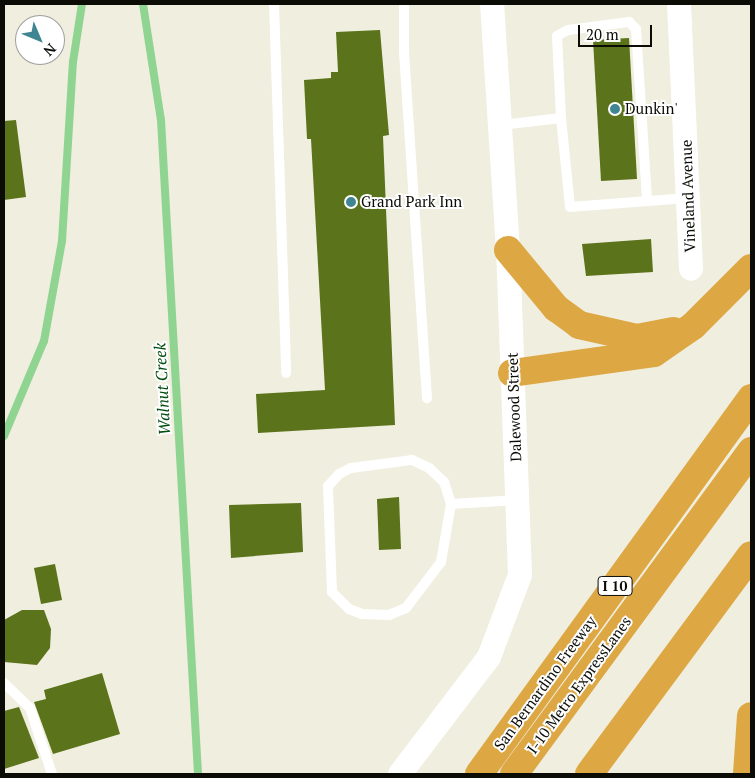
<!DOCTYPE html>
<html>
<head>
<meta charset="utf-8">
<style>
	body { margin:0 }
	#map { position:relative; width:755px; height:778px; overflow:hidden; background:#f0eede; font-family:"PT Serif",serif }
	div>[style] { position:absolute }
	.stream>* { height:8px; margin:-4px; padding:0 4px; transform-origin:4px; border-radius:4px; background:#90d492 }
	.building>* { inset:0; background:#5b731a }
	.service>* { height:10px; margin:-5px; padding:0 5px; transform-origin:5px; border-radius:5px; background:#fff }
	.tertiary>* { height:24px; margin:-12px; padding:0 12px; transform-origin:12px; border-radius:12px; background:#fff }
	.motorway>* { height:28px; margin:-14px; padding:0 14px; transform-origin:14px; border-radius:14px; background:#dda743 }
	.dots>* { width:14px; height:14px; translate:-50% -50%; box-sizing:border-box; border:2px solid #fff; border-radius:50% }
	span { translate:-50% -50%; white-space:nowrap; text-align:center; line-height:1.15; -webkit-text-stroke:4px #fff; paint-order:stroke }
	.shield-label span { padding:1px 4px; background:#fff; border:1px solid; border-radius:4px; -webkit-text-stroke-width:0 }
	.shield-label { font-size:14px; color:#0c0c07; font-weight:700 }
	.poi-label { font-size:15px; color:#0c0c07 }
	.left { translate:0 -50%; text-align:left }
	.street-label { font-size:15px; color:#0c0c07 }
	.water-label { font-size:16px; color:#004e0f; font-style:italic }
	.frame { position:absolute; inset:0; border:5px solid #0c0c07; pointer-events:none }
	.north { position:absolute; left:15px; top:15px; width:50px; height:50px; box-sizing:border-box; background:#fff; border:1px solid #9e9e9c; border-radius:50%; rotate:135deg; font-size:14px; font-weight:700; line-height:20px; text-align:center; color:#0c0c07 }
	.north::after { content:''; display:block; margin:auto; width:18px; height:22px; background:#408592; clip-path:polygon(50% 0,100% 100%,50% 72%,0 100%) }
	.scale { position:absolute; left:578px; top:25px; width:74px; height:22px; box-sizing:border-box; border:2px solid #0c0c07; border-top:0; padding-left:6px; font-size:15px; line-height:18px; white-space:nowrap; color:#0c0c07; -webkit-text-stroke:4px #fff; paint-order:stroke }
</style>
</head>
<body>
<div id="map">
	<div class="stream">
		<div style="left:143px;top:4px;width:117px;rotate:81.2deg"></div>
		<div style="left:161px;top:120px;width:655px;rotate:86.76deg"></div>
		<div style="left:4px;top:436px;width:103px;rotate:-67.2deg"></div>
		<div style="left:44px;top:341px;width:102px;rotate:-79.8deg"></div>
		<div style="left:62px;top:241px;width:179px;rotate:-86.5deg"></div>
		<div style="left:73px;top:62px;width:59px;rotate:-81.2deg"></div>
	</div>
	<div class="building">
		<div style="clip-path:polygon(380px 30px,389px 135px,383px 136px,395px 425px,258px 433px,256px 394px,325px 390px,311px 139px,307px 139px,304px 80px,331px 78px,331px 72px,338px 72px,336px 32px)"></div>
		<div style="clip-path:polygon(629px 38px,637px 179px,601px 181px,593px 40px)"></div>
		<div style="clip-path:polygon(16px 120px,26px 197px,4px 200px,4px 121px)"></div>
		<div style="clip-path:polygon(651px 239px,653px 272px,586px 276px,582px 244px)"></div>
		<div style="clip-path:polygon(399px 497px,401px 549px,379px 550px,377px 499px)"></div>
		<div style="clip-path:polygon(301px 503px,303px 552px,231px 558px,229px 505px)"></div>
		<div style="clip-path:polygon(55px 564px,62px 600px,41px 604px,34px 568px)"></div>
		<div style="clip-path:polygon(22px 610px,44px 610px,51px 629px,50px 648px,37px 665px,4px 662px,4px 620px)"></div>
		<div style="clip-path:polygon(102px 673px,120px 734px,53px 754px,34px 702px,46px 699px,44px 690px)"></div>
		<div style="clip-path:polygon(19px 707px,39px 758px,4px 769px,4px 711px)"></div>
	</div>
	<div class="service">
		<div style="left:274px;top:4px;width:369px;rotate:88.1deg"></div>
		<div style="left:404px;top:4px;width:48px;rotate:90deg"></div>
		<div style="left:404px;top:52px;width:347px;rotate:86.2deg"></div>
		<div style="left:561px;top:118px;width:82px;rotate:-92.8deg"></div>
		<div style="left:557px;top:36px;width:13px;rotate:-29deg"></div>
		<div style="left:568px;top:30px;width:62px;rotate:-7.5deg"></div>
		<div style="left:629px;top:22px;width:10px;rotate:45deg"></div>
		<div style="left:636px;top:29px;width:172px;rotate:86.3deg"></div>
		<div style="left:501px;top:125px;width:60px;rotate:-6.7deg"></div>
		<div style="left:561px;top:118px;width:89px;rotate:84.2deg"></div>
		<div style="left:570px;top:207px;width:118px;rotate:-4.4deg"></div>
		<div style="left:451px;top:504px;width:59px;rotate:99.8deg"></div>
		<div style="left:441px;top:562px;width:58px;rotate:127.3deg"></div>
		<div style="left:406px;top:608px;width:18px;rotate:158deg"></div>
		<div style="left:389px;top:615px;width:27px;rotate:-178deg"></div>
		<div style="left:362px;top:614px;width:14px;rotate:-159deg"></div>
		<div style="left:349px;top:609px;width:24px;rotate:-135deg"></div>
		<div style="left:332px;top:592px;width:106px;rotate:-92.2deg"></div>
		<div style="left:328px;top:486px;width:16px;rotate:-47deg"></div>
		<div style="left:339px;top:474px;width:13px;rotate:-27deg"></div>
		<div style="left:351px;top:468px;width:62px;rotate:-7.5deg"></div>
		<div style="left:412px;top:460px;width:19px;rotate:25deg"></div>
		<div style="left:429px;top:468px;width:21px;rotate:43deg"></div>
		<div style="left:444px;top:482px;width:23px;rotate:72deg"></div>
		<div style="left:451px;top:504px;width:66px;rotate:-3.5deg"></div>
		<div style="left:4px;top:683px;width:36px;rotate:44deg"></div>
		<div style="left:30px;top:708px;width:70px;rotate:71.6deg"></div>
	</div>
	<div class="tertiary">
		<div style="left:679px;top:4px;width:265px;rotate:87.4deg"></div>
		<div style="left:400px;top:774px;width:147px;rotate:-52.7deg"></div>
		<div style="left:489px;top:657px;width:88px;rotate:-69.3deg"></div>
		<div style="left:520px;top:575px;width:325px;rotate:-92.1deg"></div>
		<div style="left:508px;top:250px;width:247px;rotate:-93.7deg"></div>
	</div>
	<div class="motorway">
		<div style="left:508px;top:250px;width:75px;rotate:50.4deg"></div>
		<div style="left:556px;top:308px;width:29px;rotate:36deg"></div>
		<div style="left:579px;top:325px;width:59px;rotate:12.6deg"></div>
		<div style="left:637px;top:338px;width:37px;rotate:-11deg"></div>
		<div style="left:512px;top:373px;width:143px;rotate:-8deg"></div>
		<div style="left:654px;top:353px;width:47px;rotate:-34.7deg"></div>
		<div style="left:693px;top:326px;width:82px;rotate:-45deg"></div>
		<div style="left:479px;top:774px;width:464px;rotate:-54.1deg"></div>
		<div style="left:514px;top:774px;width:401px;rotate:-53.7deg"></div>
		<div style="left:589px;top:774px;width:272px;rotate:-53.5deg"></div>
		<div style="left:747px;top:774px;width:58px;rotate:-86.1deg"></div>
	</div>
	<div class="dots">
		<div style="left:615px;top:109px;background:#408592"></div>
		<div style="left:351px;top:202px;background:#408592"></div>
	</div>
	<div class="shield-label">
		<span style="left:615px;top:586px">I 10</span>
	</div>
	<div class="poi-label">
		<span class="left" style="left:625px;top:109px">Dunkin'</span>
		<span class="left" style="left:361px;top:202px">Grand Park Inn</span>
	</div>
	<div class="street-label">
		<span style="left:688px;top:196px;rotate:-92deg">Vineland Avenue</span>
		<span style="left:514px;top:407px;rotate:-92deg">Dalewood Street</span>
		<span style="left:545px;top:683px;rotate:-54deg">San Bernardino Freeway</span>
		<span style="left:579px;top:685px;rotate:-54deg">I-10 Metro ExpressLanes</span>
	</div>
	<div class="water-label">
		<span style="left:162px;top:389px;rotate:-93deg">Walnut Creek</span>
	</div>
	<div class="frame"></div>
	<div class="north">N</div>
	<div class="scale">20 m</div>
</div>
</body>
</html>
